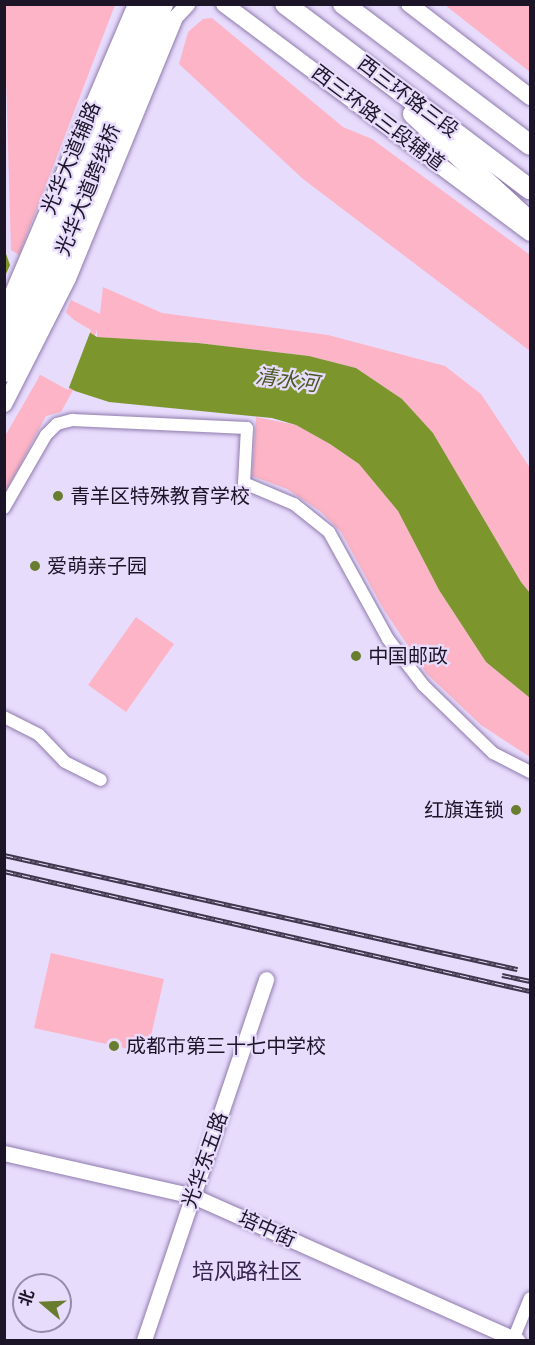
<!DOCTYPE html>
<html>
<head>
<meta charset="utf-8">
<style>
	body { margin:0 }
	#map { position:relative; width:535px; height:1345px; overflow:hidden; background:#e8dcfd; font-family:Karla,"Noto Sans SC",sans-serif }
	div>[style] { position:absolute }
	.green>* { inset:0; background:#fcb4c6 }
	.water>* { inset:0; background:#7c962d }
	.pier>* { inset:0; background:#e8dcfd }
	.roads { filter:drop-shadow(0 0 2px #8f7bad) drop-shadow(0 0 2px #8f7bad) }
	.minor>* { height:12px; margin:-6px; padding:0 6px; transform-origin:6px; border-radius:6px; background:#fff }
	.tertiary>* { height:15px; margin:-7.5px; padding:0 7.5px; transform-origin:7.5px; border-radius:7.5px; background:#fff }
	.secondary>* { height:16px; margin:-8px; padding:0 8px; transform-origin:8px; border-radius:8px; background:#fff }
	.primary>* { height:20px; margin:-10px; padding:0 10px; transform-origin:10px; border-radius:10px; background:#fff }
	.trunk>* { height:20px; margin:-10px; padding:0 10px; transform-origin:10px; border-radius:10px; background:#fff }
	.rail>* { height:5px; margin-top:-2.5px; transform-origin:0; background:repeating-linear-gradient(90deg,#e8dcfd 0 9px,#40374d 0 18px); box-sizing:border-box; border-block:2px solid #40374d }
	.dots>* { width:16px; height:16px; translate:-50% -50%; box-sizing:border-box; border:3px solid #e8dcfd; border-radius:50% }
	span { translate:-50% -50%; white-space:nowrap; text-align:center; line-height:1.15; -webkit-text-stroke:4.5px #e8dcfd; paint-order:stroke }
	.street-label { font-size:20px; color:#1c1427 }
	.poi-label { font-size:20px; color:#1c1427 }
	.left { translate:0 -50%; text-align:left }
	.right { translate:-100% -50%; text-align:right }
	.water-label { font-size:21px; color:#4a5924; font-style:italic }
	.quarter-label { font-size:22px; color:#36234f }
	.frame { position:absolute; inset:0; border:6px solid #1c1427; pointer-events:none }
	.north { position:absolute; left:12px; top:1273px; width:60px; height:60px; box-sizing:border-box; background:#e8dcfd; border:2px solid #968ca7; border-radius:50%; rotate:289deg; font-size:16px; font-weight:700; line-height:24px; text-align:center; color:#1c1427 }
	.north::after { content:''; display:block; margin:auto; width:21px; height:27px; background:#687d2e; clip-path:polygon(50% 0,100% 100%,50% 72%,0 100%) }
</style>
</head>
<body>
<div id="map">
	<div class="green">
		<div style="clip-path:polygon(4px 5px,115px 5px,19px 255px,11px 250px)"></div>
		<div style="clip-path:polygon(445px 5px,530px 5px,530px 72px)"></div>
		<div style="clip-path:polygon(212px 18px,343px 127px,372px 139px,530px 255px,530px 351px,303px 179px,179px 64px,188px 32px,203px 19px)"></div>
		<div style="clip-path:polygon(103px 287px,162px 313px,328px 335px,445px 366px,481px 394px,530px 468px,530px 593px,521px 582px,433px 433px,402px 399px,356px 368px,309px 356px,198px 343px,97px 337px,97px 330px,73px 390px,61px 412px,46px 416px,5px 493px,5px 436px,38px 379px,71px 300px,100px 314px)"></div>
		<div style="clip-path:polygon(256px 417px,296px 425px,330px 444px,359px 464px,398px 511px,439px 590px,486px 662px,530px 698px,530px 757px,481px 725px,427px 674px,384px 610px,341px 532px,320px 511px,287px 489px,252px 476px)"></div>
		<div style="clip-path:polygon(136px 617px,174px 644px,126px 712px,88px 685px)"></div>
		<div style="clip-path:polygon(51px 953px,164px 979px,147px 1053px,34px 1028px)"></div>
	</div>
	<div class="water">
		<div style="clip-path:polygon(4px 248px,10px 265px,73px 322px,97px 337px,198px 343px,309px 356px,356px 368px,402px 399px,433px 433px,521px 582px,530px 593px,530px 698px,486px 662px,439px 590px,398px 511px,359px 464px,330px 444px,296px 425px,272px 418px,109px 402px,75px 391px,5px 351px)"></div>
	</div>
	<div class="pier">
		<div style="clip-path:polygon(12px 261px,74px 320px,91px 330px,68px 390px,4px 355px,5px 276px)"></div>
	</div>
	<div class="roads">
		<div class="minor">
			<div style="left:4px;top:508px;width:84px;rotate:-60.1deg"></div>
			<div style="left:46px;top:435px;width:16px;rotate:-45deg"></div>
			<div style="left:57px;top:424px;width:16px;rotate:-15deg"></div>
			<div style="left:72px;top:420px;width:175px;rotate:2.6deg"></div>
			<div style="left:247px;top:428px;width:55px;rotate:93.1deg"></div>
			<div style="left:244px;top:483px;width:54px;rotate:22.8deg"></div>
			<div style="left:294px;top:504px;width:45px;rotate:38.7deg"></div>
			<div style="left:329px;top:532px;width:122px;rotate:61.1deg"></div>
			<div style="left:388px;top:639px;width:58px;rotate:52.7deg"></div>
			<div style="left:423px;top:685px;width:98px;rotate:44.2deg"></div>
			<div style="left:493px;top:753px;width:42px;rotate:27.2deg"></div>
			<div style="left:4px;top:717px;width:39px;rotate:27deg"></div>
			<div style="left:39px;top:735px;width:37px;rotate:46deg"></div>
			<div style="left:65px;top:762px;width:40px;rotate:26.6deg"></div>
			<div style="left:513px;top:1340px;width:45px;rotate:-68deg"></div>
		</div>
		<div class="tertiary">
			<div style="left:4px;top:311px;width:334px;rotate:-66.9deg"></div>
			<div style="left:4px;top:404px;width:141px;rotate:-63.1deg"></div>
			<div style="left:68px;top:278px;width:282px;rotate:-67.7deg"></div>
			<div style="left:175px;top:17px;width:18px;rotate:-47deg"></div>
			<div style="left:4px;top:1153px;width:194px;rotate:12.8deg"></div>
			<div style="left:193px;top:1196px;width:355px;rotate:24deg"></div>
			<div style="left:144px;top:1340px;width:381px;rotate:-71.3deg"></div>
		</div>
		<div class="secondary">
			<div style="left:224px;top:4px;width:382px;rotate:36.8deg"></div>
			<div style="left:409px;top:4px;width:153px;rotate:37.5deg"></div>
		</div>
		<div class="primary">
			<div style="left:4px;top:337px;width:77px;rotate:-63.8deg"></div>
			<div style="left:38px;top:268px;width:285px;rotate:-67.8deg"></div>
			<div style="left:4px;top:372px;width:131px;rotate:-63.8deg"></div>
			<div style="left:62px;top:254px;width:270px;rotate:-68deg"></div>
		</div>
		<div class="trunk">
			<div style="left:285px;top:4px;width:307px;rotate:37.1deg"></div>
			<div style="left:343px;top:4px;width:234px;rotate:37deg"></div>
			<div style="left:413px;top:114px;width:159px;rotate:42.7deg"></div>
		</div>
	</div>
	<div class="rail">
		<div style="left:4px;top:855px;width:526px;rotate:12.53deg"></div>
		<div style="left:4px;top:871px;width:540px;rotate:12.85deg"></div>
		<div style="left:502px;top:975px;width:29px;rotate:12deg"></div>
	</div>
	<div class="dots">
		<div style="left:58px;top:496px;background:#687d2e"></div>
		<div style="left:35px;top:566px;background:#687d2e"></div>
		<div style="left:356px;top:656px;background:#687d2e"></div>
		<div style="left:516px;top:810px;background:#687d2e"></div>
		<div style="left:114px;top:1046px;background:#687d2e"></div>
	</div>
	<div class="street-label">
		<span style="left:408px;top:97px;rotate:37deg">西三环路三段</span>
		<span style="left:378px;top:118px;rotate:37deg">西三环路三段辅道</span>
		<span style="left:71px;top:158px;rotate:-67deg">光华大道辅路</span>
		<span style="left:88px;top:190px;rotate:-68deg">光华大道跨线桥</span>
		<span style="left:205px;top:1160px;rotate:-71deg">光华东五路</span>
		<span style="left:267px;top:1229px;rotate:24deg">培中街</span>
	</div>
	<div class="poi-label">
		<span class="left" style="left:70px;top:496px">青羊区特殊教育学校</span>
		<span class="left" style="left:47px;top:566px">爱萌亲子园</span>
		<span class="left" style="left:368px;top:656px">中国邮政</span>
		<span class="right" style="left:504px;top:810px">红旗连锁</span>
		<span class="left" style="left:126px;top:1046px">成都市第三十七中学校</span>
	</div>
	<div class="water-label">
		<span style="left:287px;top:380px;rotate:8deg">清水河</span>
	</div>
	<div class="quarter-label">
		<span style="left:247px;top:1273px">培风路社区</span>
	</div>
	<div class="frame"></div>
	<div class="north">北</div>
</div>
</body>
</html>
